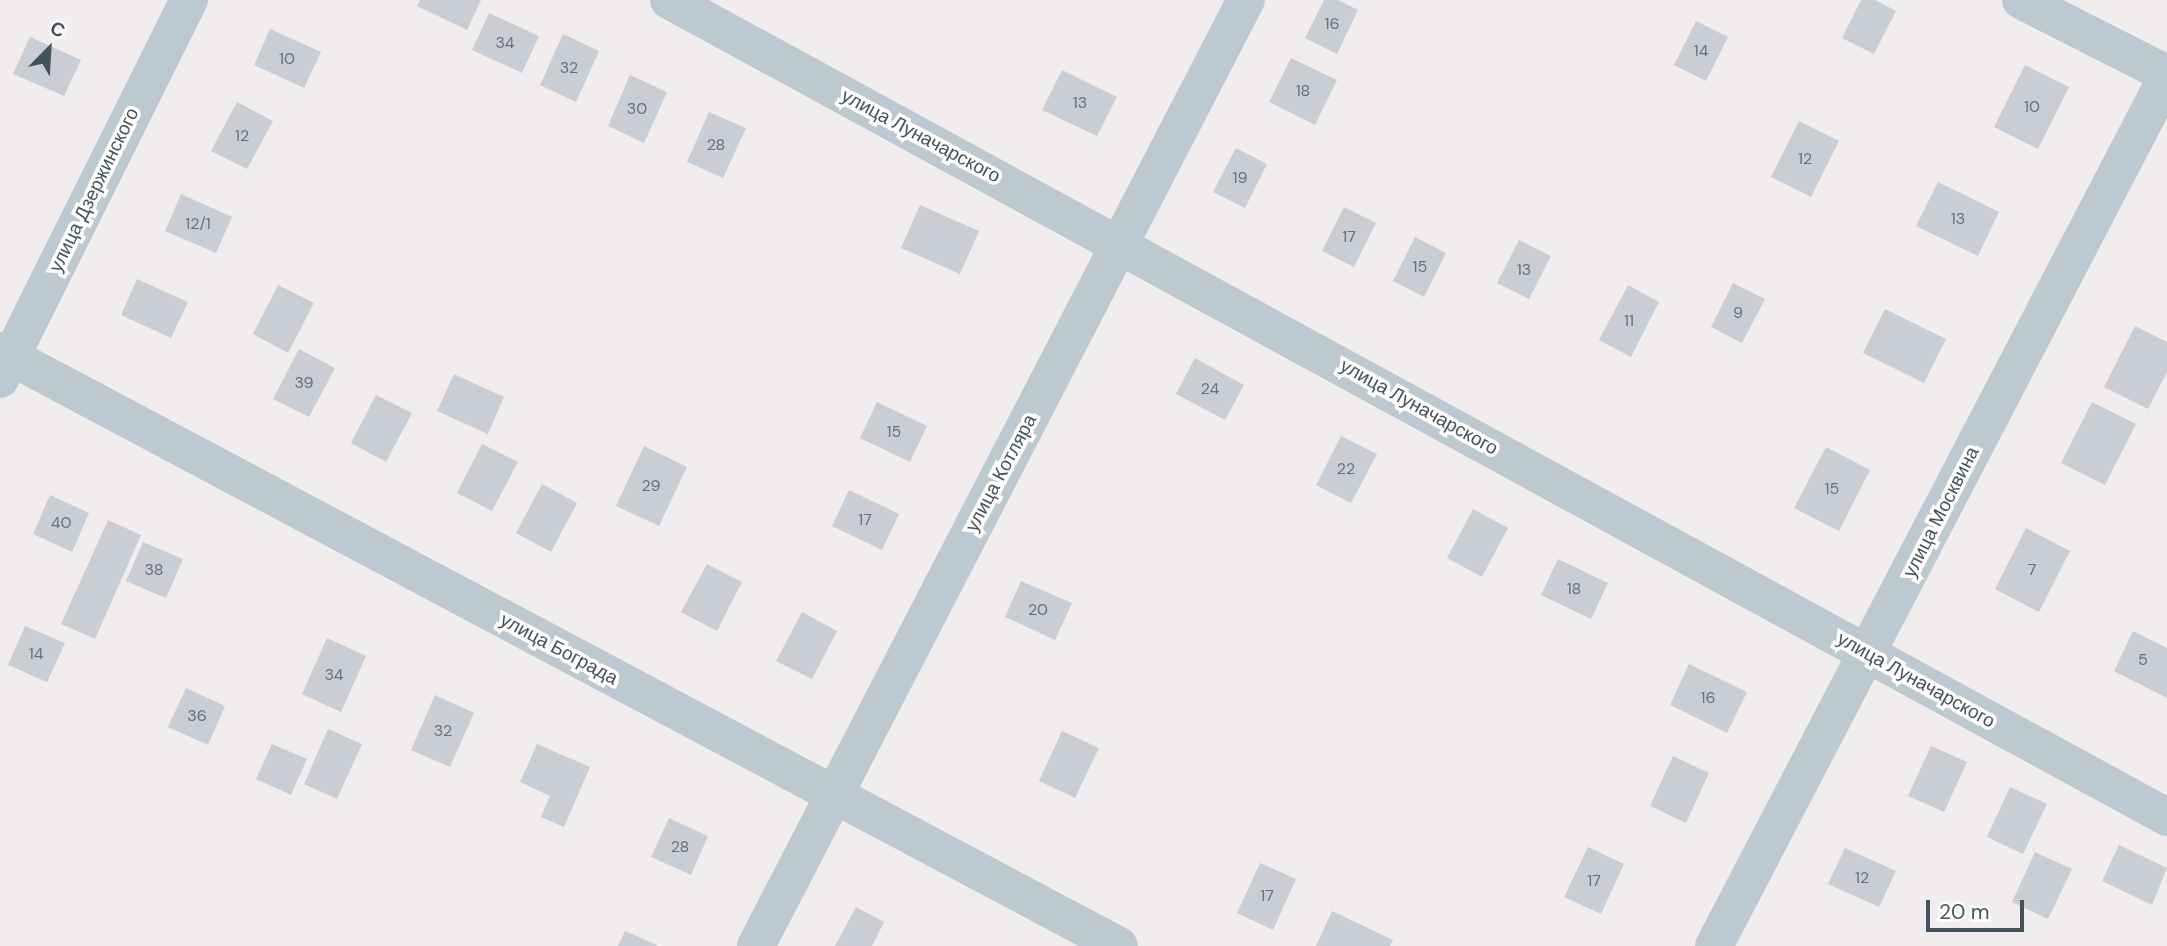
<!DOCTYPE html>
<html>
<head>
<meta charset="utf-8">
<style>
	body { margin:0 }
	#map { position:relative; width:2167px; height:946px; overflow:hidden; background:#f1edee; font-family:"DM Sans",sans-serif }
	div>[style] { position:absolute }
	.building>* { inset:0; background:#cacdd3 }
	.minor>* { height:38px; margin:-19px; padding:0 19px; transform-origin:19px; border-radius:19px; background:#bdc9d1 }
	span { translate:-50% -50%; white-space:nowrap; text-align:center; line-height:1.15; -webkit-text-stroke:7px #fff; paint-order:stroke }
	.number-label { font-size:16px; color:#66717a }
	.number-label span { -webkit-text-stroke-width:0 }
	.street-label { font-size:19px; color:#45525c }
	.north { position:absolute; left:14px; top:14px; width:70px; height:70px; -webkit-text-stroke:5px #fff; paint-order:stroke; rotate:24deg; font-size:19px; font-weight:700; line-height:28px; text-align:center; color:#45525c }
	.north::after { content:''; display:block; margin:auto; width:24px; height:32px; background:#45525c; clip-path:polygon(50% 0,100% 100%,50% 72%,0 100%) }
	.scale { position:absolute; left:1926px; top:900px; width:98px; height:32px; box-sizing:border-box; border:4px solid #45525c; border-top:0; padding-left:9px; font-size:21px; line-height:24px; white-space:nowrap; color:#45525c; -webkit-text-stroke:5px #fff; paint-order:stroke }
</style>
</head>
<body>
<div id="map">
	<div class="building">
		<div style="clip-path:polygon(420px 0,481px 0,467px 30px,417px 6px)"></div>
		<div style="clip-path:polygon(1324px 0,1338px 0,1358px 10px,1337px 54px,1305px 38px)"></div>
		<div style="clip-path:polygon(1861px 0,1875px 0,1896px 11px,1874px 54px,1842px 38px)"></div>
		<div style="clip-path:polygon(489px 13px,539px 36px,522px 73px,472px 50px)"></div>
		<div style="clip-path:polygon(1696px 21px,1728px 37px,1706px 81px,1674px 65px)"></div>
		<div style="clip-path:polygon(270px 29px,321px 52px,304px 88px,254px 65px)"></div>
		<div style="clip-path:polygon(563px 34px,599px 51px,576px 102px,540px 85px)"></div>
		<div style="clip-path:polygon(30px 37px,81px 60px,64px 96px,13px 74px)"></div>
		<div style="clip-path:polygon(1291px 58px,1337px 80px,1315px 125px,1269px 102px)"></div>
		<div style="clip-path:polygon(2025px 65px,2069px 87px,2038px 149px,1994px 127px)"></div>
		<div style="clip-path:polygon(1062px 70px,1117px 97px,1097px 136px,1042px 110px)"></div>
		<div style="clip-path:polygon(630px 75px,667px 92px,644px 143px,608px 126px)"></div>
		<div style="clip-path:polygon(237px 102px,273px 121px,247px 169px,211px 151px)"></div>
		<div style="clip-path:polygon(709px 112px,746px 128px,723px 178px,687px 162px)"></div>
		<div style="clip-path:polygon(1799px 121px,1839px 141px,1811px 197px,1771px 177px)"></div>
		<div style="clip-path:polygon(1236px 148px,1267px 164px,1245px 208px,1213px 192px)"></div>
		<div style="clip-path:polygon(1938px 182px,1999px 212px,1978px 256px,1916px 226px)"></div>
		<div style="clip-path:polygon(181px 194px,232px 217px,216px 253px,165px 231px)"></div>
		<div style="clip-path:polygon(920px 205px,979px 231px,960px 274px,901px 248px)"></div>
		<div style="clip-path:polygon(1344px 207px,1376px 223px,1354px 267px,1322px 251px)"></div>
		<div style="clip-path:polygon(1415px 237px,1446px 253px,1424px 297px,1393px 281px)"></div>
		<div style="clip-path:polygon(1519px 240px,1551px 256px,1529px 299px,1497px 283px)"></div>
		<div style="clip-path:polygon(137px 279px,188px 302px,171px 338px,121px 315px)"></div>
		<div style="clip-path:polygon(1733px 283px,1765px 299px,1742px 343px,1711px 327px)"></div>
		<div style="clip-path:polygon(278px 285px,314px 303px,288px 353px,253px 334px)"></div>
		<div style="clip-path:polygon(1628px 285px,1659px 302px,1631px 357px,1599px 340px)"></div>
		<div style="clip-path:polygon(1885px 309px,1946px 339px,1924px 383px,1863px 353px)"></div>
		<div style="clip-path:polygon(2135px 326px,2167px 342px,2167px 372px,2148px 409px,2104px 387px)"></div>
		<div style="clip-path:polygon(299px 349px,335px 368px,309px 417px,273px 399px)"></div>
		<div style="clip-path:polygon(1195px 358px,1244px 385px,1225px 420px,1176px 394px)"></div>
		<div style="clip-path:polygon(454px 374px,504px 397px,488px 434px,437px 411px)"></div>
		<div style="clip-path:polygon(376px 395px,412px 413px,386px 462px,351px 443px)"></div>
		<div style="clip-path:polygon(877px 402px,927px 426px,910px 462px,860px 438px)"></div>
		<div style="clip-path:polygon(2092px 402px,2136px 424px,2105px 485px,2061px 463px)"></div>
		<div style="clip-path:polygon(1341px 436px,1377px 454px,1351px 503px,1316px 485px)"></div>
		<div style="clip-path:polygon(482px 444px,518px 462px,492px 511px,457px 493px)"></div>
		<div style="clip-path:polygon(644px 446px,687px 467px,659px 526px,616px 506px)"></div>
		<div style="clip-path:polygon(1826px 447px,1870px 470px,1839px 531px,1794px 508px)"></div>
		<div style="clip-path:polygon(542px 484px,577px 503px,551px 552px,516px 533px)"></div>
		<div style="clip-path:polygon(849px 490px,899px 514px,882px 550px,832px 526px)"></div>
		<div style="clip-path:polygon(50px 495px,89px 513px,72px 552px,33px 534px)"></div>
		<div style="clip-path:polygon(1473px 509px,1508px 528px,1482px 577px,1447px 558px)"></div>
		<div style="clip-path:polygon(108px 520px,141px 535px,95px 639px,61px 624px)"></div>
		<div style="clip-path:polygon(2026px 528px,2070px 551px,2039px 612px,1995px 589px)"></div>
		<div style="clip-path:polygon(143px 542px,183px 559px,166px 598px,126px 581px)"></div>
		<div style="clip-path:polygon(1558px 559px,1608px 583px,1591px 619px,1541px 595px)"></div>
		<div style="clip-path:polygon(707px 564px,742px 582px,717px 631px,681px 612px)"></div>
		<div style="clip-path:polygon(1021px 581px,1072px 603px,1055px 640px,1005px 617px)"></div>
		<div style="clip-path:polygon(802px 612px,837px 631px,812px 679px,776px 661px)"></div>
		<div style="clip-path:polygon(25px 626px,65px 643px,47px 682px,8px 665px)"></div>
		<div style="clip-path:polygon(2133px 631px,2167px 648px,2167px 698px,2114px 671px)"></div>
		<div style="clip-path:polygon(327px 638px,366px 656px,341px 712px,302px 694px)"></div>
		<div style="clip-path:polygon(1689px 664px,1747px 692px,1727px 733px,1670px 705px)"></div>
		<div style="clip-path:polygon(186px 688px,225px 706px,208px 745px,168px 727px)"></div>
		<div style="clip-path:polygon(435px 695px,474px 713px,450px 767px,411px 750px)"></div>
		<div style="clip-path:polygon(328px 729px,362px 744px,337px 799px,304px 784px)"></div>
		<div style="clip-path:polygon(1062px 731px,1099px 748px,1075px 798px,1039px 781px)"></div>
		<div style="clip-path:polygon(272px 744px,307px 759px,291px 795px,256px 779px)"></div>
		<div style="clip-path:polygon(537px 744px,590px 767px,564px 827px,541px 817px,550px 796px,520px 782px)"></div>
		<div style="clip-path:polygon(1931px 746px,1967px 762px,1944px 812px,1908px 796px)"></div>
		<div style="clip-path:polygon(1673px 756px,1709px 773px,1686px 823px,1650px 806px)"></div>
		<div style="clip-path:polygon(2010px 787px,2047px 804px,2023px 854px,1987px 837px)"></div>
		<div style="clip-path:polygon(669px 818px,708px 836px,691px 875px,651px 857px)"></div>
		<div style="clip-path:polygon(2119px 845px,2167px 868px,2152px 905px,2102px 881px)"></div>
		<div style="clip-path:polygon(1588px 847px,1624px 864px,1601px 914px,1564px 897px)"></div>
		<div style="clip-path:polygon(1845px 848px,1896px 871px,1879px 907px,1828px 884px)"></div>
		<div style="clip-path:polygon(2035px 852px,2072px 869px,2048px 919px,2012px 902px)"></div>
		<div style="clip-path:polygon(1260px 863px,1296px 879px,1273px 930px,1237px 913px)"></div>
		<div style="clip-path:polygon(856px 907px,884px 922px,872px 946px,835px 946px)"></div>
		<div style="clip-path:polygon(1332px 911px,1393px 940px,1390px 946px,1316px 946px)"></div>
		<div style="clip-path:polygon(625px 931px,659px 946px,618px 946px)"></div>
	</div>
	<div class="minor">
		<div style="left:669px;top:0;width:1706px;rotate:28.61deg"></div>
		<div style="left:2021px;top:0;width:164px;rotate:26.9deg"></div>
		<div style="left:0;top:351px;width:1267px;rotate:28deg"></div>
		<div style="left:0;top:379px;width:424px;rotate:-63.5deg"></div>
		<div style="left:756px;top:946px;width:1065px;rotate:-62.62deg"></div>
		<div style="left:1714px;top:946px;width:980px;rotate:-62.47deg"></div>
	</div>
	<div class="number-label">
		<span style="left:1332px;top:24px">16</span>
		<span style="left:505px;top:43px">34</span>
		<span style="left:1701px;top:51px">14</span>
		<span style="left:287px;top:59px">10</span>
		<span style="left:569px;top:68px">32</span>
		<span style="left:1303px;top:91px">18</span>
		<span style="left:1080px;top:103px">13</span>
		<span style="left:2032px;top:107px">10</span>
		<span style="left:637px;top:109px">30</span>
		<span style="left:242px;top:136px">12</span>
		<span style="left:716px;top:145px">28</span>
		<span style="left:1805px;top:159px">12</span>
		<span style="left:1240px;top:178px">19</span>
		<span style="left:1958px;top:219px">13</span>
		<span style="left:198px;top:224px">12/1</span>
		<span style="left:1349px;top:237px">17</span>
		<span style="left:1420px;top:267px">15</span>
		<span style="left:1524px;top:270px">13</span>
		<span style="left:1738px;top:313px">9</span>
		<span style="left:1629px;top:321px">11</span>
		<span style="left:304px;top:383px">39</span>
		<span style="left:1210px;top:389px">24</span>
		<span style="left:894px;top:432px">15</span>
		<span style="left:1346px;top:469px">22</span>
		<span style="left:651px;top:486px">29</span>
		<span style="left:1832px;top:489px">15</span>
		<span style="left:865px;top:520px">17</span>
		<span style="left:61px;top:523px">40</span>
		<span style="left:154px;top:570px">38</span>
		<span style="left:2032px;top:570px">7</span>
		<span style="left:1574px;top:589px">18</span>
		<span style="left:1038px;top:610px">20</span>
		<span style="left:36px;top:654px">14</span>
		<span style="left:2143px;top:660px">5</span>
		<span style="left:334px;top:675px">34</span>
		<span style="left:1708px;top:698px">16</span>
		<span style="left:197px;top:716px">36</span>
		<span style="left:443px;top:731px">32</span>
		<span style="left:680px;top:847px">28</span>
		<span style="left:1862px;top:878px">12</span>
		<span style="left:1594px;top:881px">17</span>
		<span style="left:1267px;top:896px">17</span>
	</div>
	<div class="street-label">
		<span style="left:921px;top:136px;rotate:28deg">улица Луначарского</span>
		<span style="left:94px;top:190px;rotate:-64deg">улица Дзержинского</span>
		<span style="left:1419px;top:407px;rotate:29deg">улица Луначарского</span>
		<span style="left:1001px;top:473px;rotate:-62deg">улица Котляра</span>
		<span style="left:1941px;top:512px;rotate:-63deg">улица Москвина</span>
		<span style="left:559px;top:649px;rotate:28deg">улица Бограда</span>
		<span style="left:1916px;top:680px;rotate:29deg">улица Луначарского</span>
	</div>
	<div class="north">С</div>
	<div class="scale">20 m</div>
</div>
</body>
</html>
